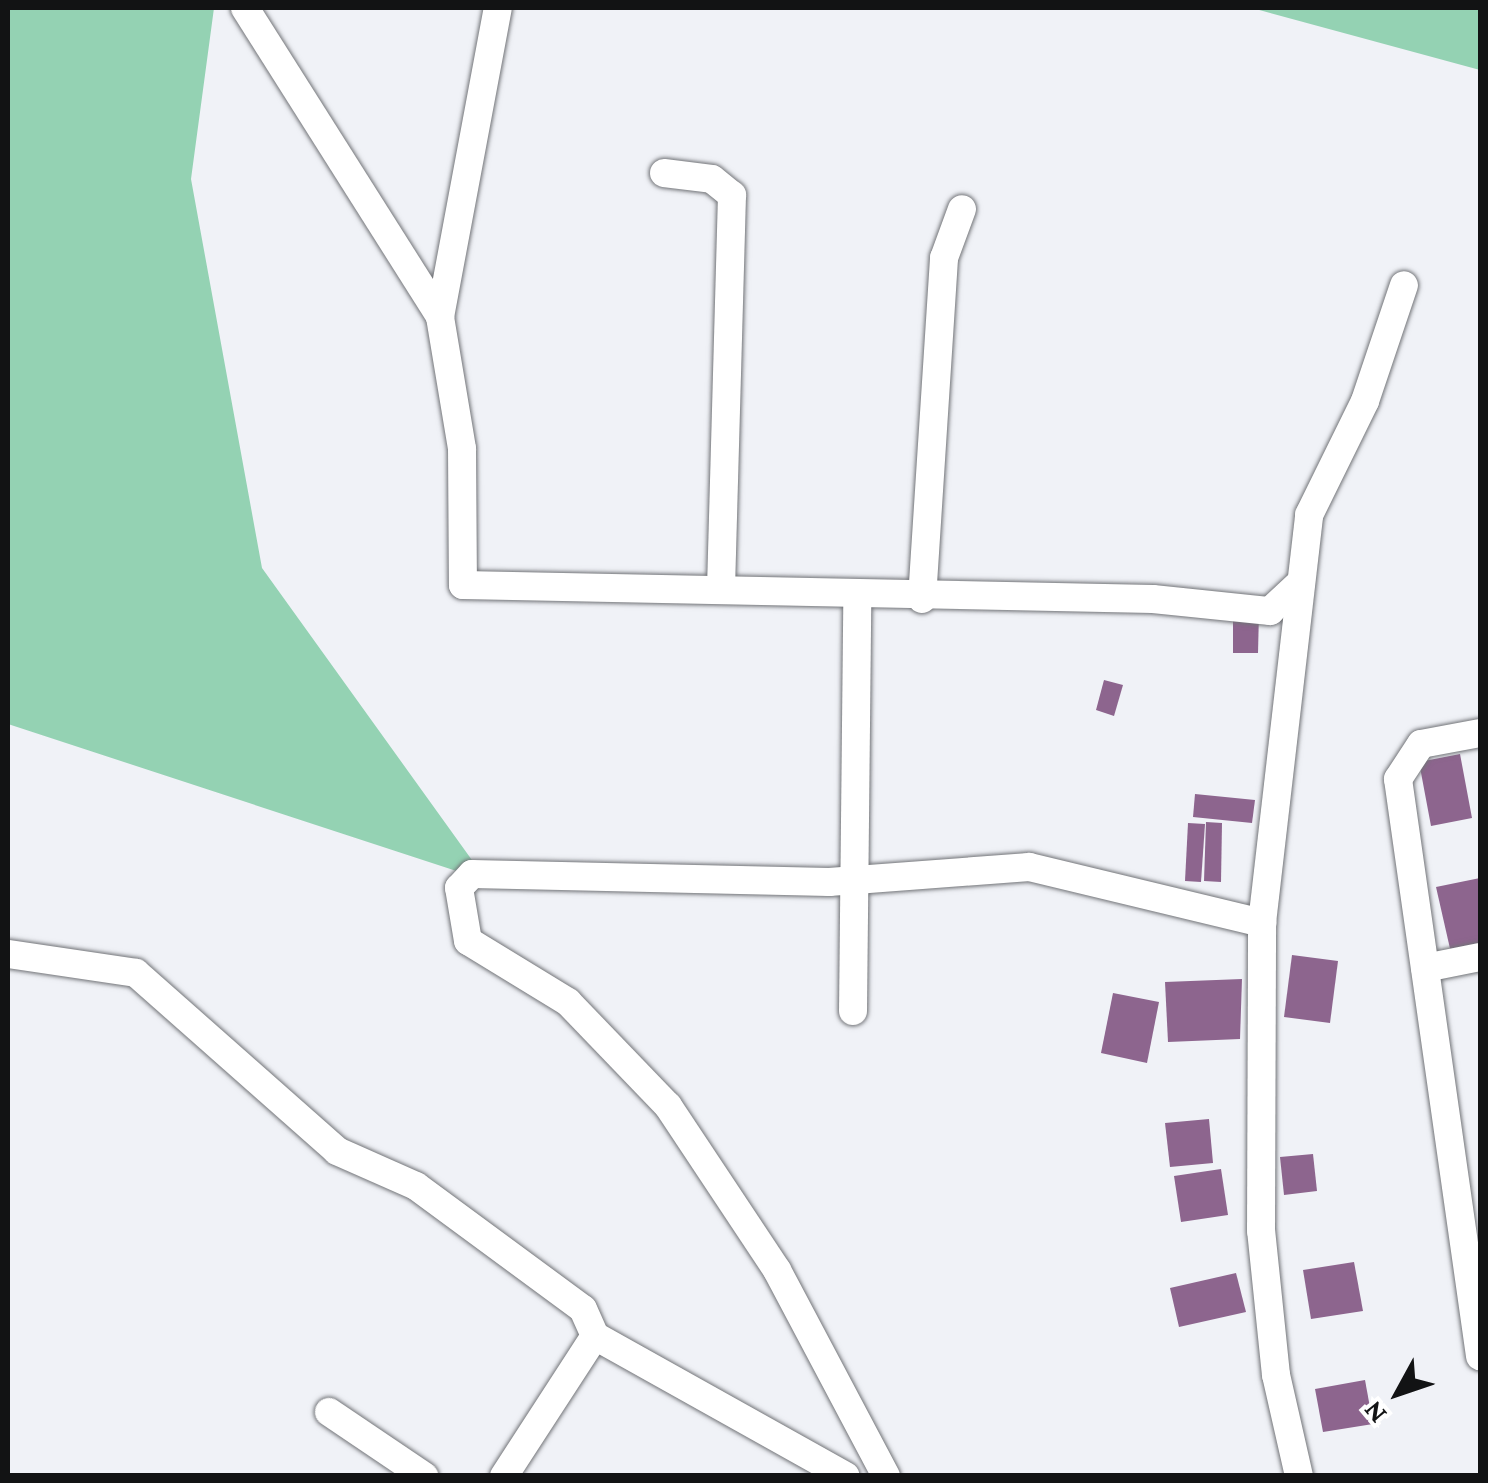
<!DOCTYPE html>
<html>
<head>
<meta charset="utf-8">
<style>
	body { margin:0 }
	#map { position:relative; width:1488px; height:1483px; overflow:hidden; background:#f0f2f7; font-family:"Crimson Pro",serif }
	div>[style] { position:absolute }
	.forest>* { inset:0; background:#94d2b3 }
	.building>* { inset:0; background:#8d658e }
	.roads { filter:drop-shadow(0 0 2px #727478) drop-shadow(0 0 2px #727478) }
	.street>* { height:28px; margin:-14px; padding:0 14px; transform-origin:14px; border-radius:14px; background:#fff }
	span { translate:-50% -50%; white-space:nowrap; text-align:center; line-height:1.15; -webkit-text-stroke:8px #fff; paint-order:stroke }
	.frame { position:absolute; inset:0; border:10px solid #121314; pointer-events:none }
	.north { position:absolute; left:1348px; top:1343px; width:100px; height:100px; -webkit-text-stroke:8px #fff; paint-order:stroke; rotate:230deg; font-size:28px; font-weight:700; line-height:40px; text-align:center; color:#121314 }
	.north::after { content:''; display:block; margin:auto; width:35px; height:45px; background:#121314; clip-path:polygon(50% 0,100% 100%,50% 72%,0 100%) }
</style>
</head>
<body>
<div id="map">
	<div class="forest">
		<div style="clip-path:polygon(8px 8px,214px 8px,191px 179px,262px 568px,487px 881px,8px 724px)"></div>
		<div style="clip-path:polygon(1252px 8px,1480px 8px,1480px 70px)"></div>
	</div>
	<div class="building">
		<div style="clip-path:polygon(1233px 611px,1259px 612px,1258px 653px,1233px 653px)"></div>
		<div style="clip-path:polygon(1104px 680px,1123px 685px,1114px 716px,1096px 710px)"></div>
		<div style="clip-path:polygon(1460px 754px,1472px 818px,1431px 826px,1419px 762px)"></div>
		<div style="clip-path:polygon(1195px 794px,1255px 800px,1252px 823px,1193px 817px)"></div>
		<div style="clip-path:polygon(1206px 822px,1222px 823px,1221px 882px,1204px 881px)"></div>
		<div style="clip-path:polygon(1188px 823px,1205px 824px,1201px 882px,1185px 881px)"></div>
		<div style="clip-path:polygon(1480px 878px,1480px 947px,1451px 953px,1436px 887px)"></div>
		<div style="clip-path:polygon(1292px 955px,1338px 961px,1330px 1023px,1284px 1017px)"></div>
		<div style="clip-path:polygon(1242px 979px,1240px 1039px,1168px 1042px,1165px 982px)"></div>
		<div style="clip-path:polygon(1113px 993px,1159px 1002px,1147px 1063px,1101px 1053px)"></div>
		<div style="clip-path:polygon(1209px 1119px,1213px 1163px,1170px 1167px,1165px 1123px)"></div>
		<div style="clip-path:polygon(1313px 1154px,1317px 1191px,1284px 1195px,1280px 1157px)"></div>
		<div style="clip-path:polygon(1221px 1169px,1228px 1215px,1181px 1222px,1174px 1176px)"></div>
		<div style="clip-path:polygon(1354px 1262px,1363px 1311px,1311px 1319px,1303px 1270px)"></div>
		<div style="clip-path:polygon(1236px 1273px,1246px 1312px,1179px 1327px,1170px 1288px)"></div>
		<div style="clip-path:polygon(1365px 1380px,1373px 1424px,1323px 1432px,1315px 1389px)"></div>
	</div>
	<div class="roads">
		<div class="street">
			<div style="left:245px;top:8px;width:365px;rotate:57.7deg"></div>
			<div style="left:440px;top:317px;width:134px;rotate:80.5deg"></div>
			<div style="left:462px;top:449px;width:136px;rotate:89.6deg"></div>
			<div style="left:463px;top:585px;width:690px;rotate:1.16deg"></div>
			<div style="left:1153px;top:599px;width:118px;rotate:5.9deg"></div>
			<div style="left:1270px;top:611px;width:40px;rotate:-43deg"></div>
			<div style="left:664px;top:173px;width:48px;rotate:7.1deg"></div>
			<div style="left:712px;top:179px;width:26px;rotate:39deg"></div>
			<div style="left:732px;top:195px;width:393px;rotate:91.6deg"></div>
			<div style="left:440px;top:317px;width:314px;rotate:-79.4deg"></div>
			<div style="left:922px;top:599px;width:342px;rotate:-86.3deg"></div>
			<div style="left:944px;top:258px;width:52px;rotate:-69.8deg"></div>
			<div style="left:1480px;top:733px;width:60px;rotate:169.4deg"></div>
			<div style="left:1421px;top:744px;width:42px;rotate:123.3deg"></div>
			<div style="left:1398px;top:779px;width:583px;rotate:81.91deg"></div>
			<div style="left:8px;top:954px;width:129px;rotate:8.4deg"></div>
			<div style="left:136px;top:973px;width:268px;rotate:41.5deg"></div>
			<div style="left:337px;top:1151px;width:86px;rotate:23.9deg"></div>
			<div style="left:416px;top:1186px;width:207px;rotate:36.4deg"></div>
			<div style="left:583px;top:1309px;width:30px;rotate:66deg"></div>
			<div style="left:595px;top:1336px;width:287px;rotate:29.2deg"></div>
			<div style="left:1425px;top:968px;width:56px;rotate:-11.3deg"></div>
			<div style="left:853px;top:1011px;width:415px;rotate:-89.4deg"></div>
			<div style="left:329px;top:1412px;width:115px;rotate:34deg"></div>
			<div style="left:504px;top:1476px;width:167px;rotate:-57deg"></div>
			<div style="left:886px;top:1476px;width:233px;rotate:-117.9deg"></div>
			<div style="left:777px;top:1270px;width:197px;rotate:-123.6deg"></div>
			<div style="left:668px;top:1106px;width:144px;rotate:-133.9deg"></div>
			<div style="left:568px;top:1002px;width:117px;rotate:-148.6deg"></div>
			<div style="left:468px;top:941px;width:54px;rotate:-99.6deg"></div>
			<div style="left:459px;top:888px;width:19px;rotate:-47deg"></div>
			<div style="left:472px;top:874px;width:357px;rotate:1.3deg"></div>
			<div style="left:829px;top:882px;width:201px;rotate:-4.3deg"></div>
			<div style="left:1029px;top:867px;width:240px;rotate:13.5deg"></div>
			<div style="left:1299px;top:1476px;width:104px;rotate:-102.8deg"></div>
			<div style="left:1276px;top:1375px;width:145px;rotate:-95.9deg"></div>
			<div style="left:1261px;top:1231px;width:308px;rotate:-89.8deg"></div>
			<div style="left:1262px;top:923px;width:411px;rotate:-83.4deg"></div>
			<div style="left:1309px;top:515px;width:127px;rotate:-63.8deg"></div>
			<div style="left:1365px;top:401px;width:122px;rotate:-71.4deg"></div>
		</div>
	</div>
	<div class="frame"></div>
	<div class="north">N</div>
</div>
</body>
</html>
